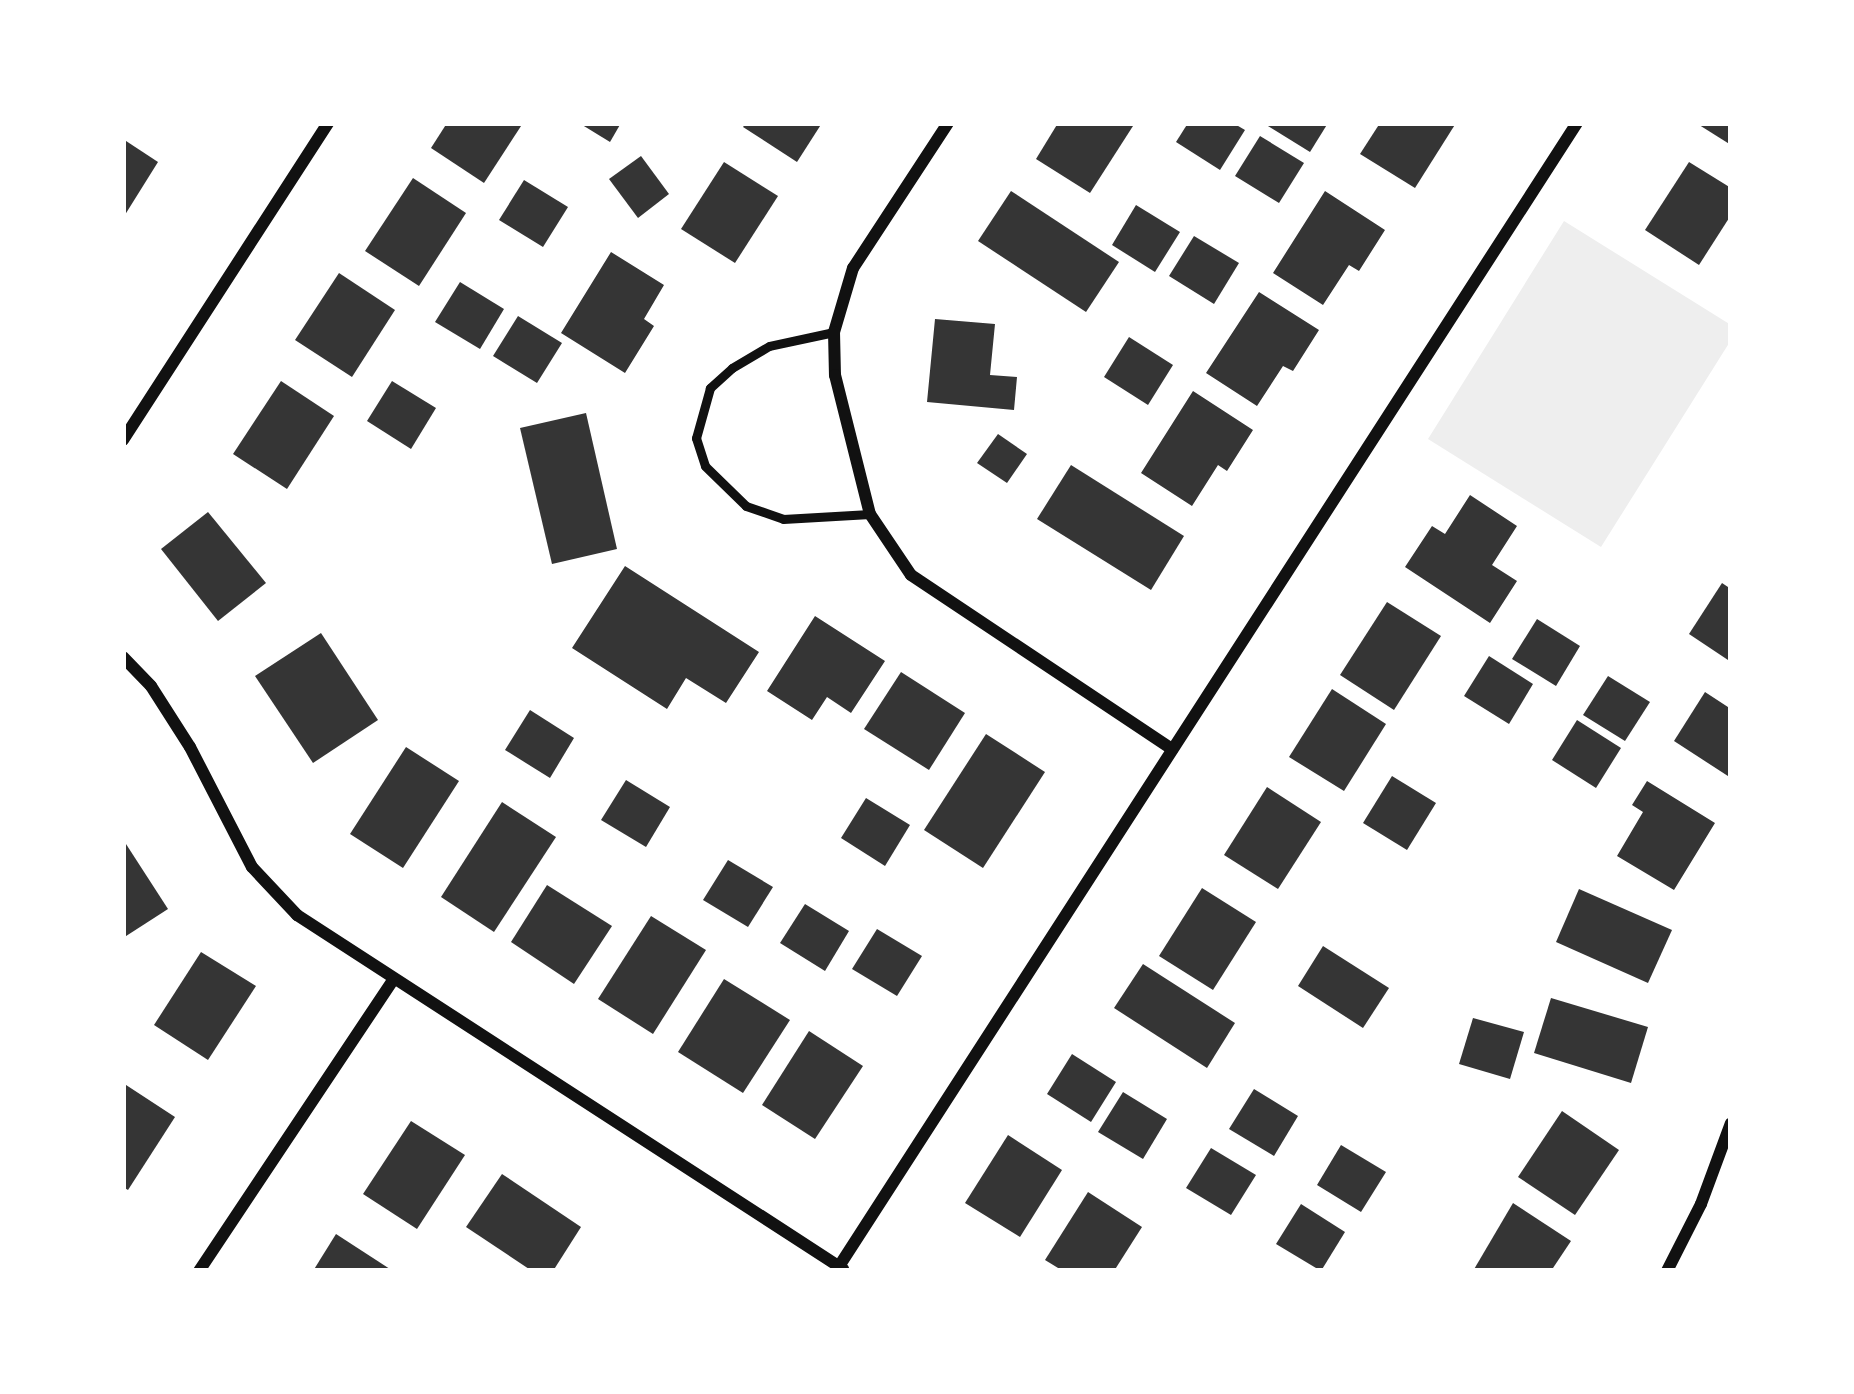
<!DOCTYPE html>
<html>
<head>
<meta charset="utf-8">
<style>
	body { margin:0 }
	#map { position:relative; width:1854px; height:1394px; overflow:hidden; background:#fff; font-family:Spectral,serif }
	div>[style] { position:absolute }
	.green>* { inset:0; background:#eee }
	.building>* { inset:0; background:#353535 }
	.service>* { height:9px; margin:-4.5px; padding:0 4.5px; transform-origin:4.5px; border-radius:4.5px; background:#111 }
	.minor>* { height:12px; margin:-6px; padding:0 6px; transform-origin:6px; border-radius:6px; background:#111 }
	span { translate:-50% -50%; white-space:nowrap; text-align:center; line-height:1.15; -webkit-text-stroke:9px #fff; paint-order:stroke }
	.frame { position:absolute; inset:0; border:126px solid #fff; pointer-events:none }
</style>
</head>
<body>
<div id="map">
	<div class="green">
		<div style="clip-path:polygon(1564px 221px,1731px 325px,1731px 340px,1601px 547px,1428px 439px)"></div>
	</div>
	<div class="building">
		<div style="clip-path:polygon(447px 123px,523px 123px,484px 183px,431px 148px)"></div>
		<div style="clip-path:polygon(579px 123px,621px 123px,610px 142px)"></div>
		<div style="clip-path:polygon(746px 123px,822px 123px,797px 162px,743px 127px)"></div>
		<div style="clip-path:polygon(1058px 123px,1133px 126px,1090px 193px,1036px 159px)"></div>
		<div style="clip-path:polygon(1188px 123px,1233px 123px,1245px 130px,1220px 170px,1176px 142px)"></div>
		<div style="clip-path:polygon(1263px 123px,1328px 123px,1310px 152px)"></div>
		<div style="clip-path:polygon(1380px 123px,1456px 123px,1415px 188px,1360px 154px)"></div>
		<div style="clip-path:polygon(1696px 123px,1731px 123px,1731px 145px)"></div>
		<div style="clip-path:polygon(1260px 136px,1304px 163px,1279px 203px,1235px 176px)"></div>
		<div style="clip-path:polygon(123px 139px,158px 162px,123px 218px)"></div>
		<div style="clip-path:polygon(641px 156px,669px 194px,638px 218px,609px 179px)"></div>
		<div style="clip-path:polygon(724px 162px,778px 196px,735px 263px,681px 229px)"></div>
		<div style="clip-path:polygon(1689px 162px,1731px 188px,1731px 215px,1699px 265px,1645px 230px)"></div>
		<div style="clip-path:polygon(413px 178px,466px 213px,419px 286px,365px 251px)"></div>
		<div style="clip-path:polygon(524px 180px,568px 207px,543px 247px,499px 220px)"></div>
		<div style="clip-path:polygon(1011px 191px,1119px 262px,1086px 312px,978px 241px)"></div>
		<div style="clip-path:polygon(1325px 191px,1385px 230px,1359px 271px,1349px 265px,1323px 305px,1273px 273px)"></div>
		<div style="clip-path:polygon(1136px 205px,1180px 232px,1155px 272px,1112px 245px)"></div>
		<div style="clip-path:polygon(1194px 236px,1239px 263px,1214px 304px,1169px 276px)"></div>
		<div style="clip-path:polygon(611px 252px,664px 285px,644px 319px,654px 326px,625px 373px,561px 333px)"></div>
		<div style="clip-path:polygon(339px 273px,395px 310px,352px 377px,295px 340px)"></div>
		<div style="clip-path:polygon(460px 282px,504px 309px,480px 349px,435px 322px)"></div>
		<div style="clip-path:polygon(1259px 292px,1319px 330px,1293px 371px,1283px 366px,1257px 406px,1206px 373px)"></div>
		<div style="clip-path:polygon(518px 316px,562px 343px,537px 383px,493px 356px)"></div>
		<div style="clip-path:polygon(935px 319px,995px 324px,990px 375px,1017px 377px,1014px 410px,927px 402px)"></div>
		<div style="clip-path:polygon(1129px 337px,1173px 365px,1148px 405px,1104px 377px)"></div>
		<div style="clip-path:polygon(281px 381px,334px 416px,287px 489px,233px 454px)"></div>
		<div style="clip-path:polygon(392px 381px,436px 408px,411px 449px,367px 421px)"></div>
		<div style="clip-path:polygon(1193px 391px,1253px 430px,1227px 471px,1218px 465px,1192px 506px,1141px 473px)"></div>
		<div style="clip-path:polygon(586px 413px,617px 549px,552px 564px,520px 428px)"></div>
		<div style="clip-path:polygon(998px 434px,1027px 454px,1007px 483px,977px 463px)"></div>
		<div style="clip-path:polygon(1071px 465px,1184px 536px,1151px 590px,1037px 519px)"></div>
		<div style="clip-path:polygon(1470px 495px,1517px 526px,1492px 565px,1517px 581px,1490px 623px,1405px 567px,1432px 526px,1445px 534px)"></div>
		<div style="clip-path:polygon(208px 512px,266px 583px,218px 621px,161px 549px)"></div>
		<div style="clip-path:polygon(625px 566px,759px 652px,726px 703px,686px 678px,667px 709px,572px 648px)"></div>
		<div style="clip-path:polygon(1722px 583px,1731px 589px,1731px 662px,1689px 634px)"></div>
		<div style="clip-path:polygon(1387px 602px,1441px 636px,1394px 710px,1340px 675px)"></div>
		<div style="clip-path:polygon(815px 616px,885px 661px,851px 713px,827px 697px,812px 720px,767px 691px)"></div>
		<div style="clip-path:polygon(1537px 619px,1580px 646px,1556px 686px,1512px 659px)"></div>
		<div style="clip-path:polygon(321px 633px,378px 720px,313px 763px,255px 676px)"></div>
		<div style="clip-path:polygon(1489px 656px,1533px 684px,1509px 724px,1464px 696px)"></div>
		<div style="clip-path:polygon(901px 672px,965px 713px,929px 770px,864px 729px)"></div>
		<div style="clip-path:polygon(1608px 676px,1650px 702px,1625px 741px,1583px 715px)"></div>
		<div style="clip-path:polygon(1332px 689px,1386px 724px,1344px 791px,1289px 757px)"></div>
		<div style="clip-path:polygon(1705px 692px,1731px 709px,1731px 778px,1674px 741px)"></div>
		<div style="clip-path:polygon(530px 710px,574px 738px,550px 778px,505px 750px)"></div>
		<div style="clip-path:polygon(1577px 720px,1621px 748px,1596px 788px,1552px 760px)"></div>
		<div style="clip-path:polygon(986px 734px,1045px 772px,983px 868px,924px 830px)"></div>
		<div style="clip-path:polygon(406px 747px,459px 781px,403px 868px,350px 834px)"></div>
		<div style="clip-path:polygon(1392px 776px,1436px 803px,1407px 850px,1363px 823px)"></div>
		<div style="clip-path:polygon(626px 780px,670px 807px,646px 847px,601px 820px)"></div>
		<div style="clip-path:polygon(1647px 781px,1715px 823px,1674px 890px,1617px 856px,1643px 812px,1632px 805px)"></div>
		<div style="clip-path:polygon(1267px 787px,1321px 822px,1278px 889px,1224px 855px)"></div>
		<div style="clip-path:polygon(866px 798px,910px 825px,885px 866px,841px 838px)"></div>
		<div style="clip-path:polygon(502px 802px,556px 837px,494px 932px,441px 897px)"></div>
		<div style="clip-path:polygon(126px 844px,168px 909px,123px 938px,123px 846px)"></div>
		<div style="clip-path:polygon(728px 860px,773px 887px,748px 927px,703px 900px)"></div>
		<div style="clip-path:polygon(547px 885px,612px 926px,574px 984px,511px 942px)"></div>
		<div style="clip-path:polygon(1202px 888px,1256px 922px,1213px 990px,1159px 956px)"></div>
		<div style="clip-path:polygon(1579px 889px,1672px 930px,1648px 983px,1556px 942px)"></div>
		<div style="clip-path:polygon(805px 904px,849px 931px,825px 971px,780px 943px)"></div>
		<div style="clip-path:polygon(651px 916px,706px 950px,653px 1034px,598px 999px)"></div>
		<div style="clip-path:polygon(877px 929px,922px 956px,897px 996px,852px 969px)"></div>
		<div style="clip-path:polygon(1323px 946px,1389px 988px,1363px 1028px,1298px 986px)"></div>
		<div style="clip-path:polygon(201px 952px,256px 986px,208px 1060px,154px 1025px)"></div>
		<div style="clip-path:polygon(1143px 964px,1235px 1023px,1207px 1068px,1114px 1008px)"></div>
		<div style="clip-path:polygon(724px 979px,790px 1020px,743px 1093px,678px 1052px)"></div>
		<div style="clip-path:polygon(1551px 998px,1648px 1027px,1631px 1083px,1534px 1053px)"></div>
		<div style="clip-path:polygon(1473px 1018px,1524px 1032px,1510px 1079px,1459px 1064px)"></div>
		<div style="clip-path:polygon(809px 1031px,863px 1066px,815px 1139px,762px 1105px)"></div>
		<div style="clip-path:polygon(1072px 1054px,1116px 1082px,1091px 1122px,1047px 1094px)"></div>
		<div style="clip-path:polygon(123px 1083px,175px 1117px,128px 1190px,123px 1187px)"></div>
		<div style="clip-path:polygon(1254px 1089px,1298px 1116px,1274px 1156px,1229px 1129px)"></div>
		<div style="clip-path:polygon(1123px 1092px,1167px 1119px,1143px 1159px,1098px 1132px)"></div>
		<div style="clip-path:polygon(1562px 1111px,1619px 1150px,1575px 1215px,1518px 1177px)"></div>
		<div style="clip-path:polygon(411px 1121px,465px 1155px,417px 1229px,363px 1194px)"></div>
		<div style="clip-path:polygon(1008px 1135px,1062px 1170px,1020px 1237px,965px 1203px)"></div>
		<div style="clip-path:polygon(1341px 1145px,1386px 1172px,1361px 1212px,1317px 1185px)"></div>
		<div style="clip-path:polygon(1211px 1148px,1256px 1175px,1231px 1215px,1186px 1188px)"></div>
		<div style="clip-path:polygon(502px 1174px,581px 1227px,553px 1271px,532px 1271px,466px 1227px)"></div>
		<div style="clip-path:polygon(1088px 1192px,1142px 1227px,1114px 1271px,1063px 1271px,1045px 1260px)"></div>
		<div style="clip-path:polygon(1513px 1203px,1571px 1241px,1551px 1271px,1473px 1271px)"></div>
		<div style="clip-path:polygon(1301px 1204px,1345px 1232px,1321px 1271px,1276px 1244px)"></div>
		<div style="clip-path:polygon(336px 1234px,393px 1271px,313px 1271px)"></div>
	</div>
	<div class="service">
		<div style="left:834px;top:332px;width:66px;rotate:167.8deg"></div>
		<div style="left:769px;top:346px;width:43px;rotate:149.3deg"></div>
		<div style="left:732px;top:368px;width:30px;rotate:138deg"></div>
		<div style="left:710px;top:388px;width:52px;rotate:105.6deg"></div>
		<div style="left:696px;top:438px;width:29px;rotate:72deg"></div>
		<div style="left:705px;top:466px;width:57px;rotate:44.3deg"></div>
		<div style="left:746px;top:506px;width:39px;rotate:19deg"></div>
		<div style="left:783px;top:519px;width:87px;rotate:-3.3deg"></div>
	</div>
	<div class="minor">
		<div style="left:948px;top:123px;width:173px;rotate:123.2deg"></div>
		<div style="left:853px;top:268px;width:67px;rotate:106.5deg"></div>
		<div style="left:834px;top:332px;width:43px;rotate:88.7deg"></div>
		<div style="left:835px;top:375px;width:143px;rotate:75.9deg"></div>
		<div style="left:870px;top:514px;width:73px;rotate:56.1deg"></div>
		<div style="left:911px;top:575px;width:314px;rotate:33.7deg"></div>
		<div style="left:123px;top:440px;width:378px;rotate:-57.1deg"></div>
		<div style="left:123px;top:657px;width:40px;rotate:46deg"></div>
		<div style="left:151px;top:686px;width:72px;rotate:57.4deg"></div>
		<div style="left:190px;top:747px;width:135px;rotate:62.7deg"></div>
		<div style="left:252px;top:867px;width:66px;rotate:46.8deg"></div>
		<div style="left:297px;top:915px;width:651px;rotate:32.96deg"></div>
		<div style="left:199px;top:1271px;width:351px;rotate:-56.3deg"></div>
		<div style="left:836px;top:1271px;width:1366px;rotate:-57.16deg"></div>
		<div style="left:1667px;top:1271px;width:75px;rotate:-63.1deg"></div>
		<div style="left:1701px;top:1204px;width:86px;rotate:-69.7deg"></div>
	</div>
	<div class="frame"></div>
</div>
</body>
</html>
